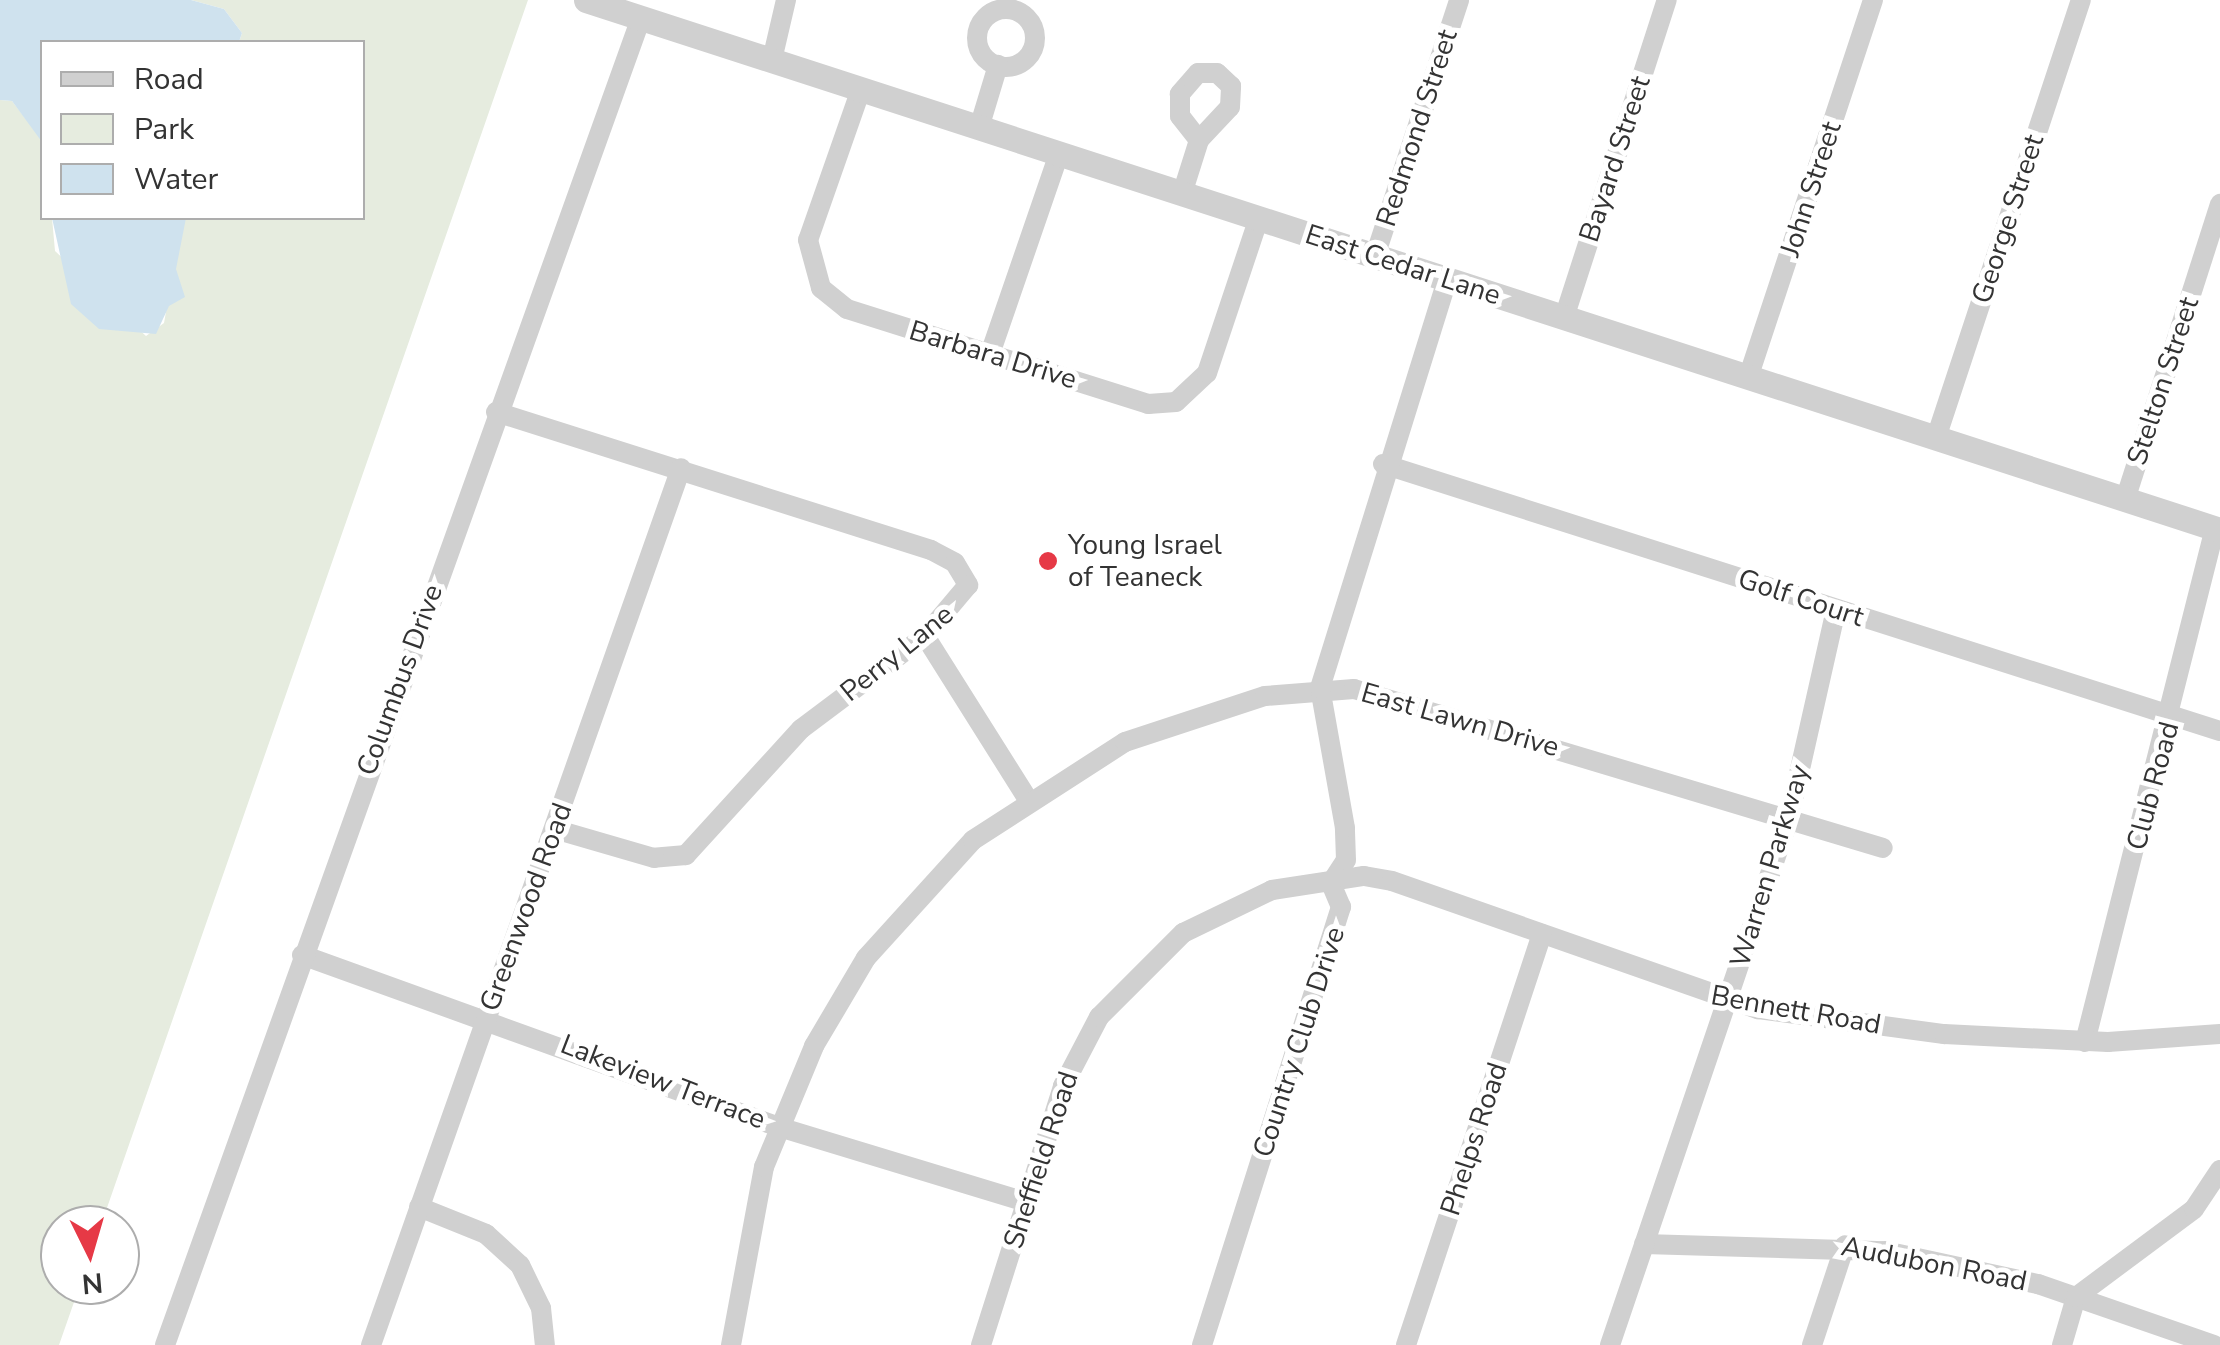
<!DOCTYPE html>
<html>
<head>
<meta charset="utf-8">
<style>
	body { margin:0 }
	#map { position:relative; width:2220px; height:1345px; overflow:hidden; background:#fff; font-family:"Nunito Sans",sans-serif }
	div>[style] { position:absolute }
	.green>* { inset:0; background:#e6ecdf }
	.water>* { inset:0; background:#cfe2ee }
	.minor>* { height:20px; margin:-10px; padding:0 10px; transform-origin:10px; border-radius:10px; background:#d0d0d0 }
	.minor>.ring { margin:-10px; padding:0; box-sizing:content-box; background:none; border:20px solid #d0d0d0; border-radius:50% }
	.tertiary>* { height:25px; margin:-12.5px; padding:0 12.5px; transform-origin:12.5px; border-radius:12.5px; background:#d0d0d0 }
	.dots>* { width:28px; height:28px; translate:-50% -50%; box-sizing:border-box; border:5px solid #fff; border-radius:50% }
	span { translate:-50% -50%; white-space:nowrap; text-align:center; line-height:1.15; -webkit-text-stroke:10px #fff; paint-order:stroke }
	.street-label { font-size:28px; color:#333 }
	.poi-label { font-size:28px; color:#333 }
	.left { translate:0 -50%; text-align:left }
	.legend { position:absolute; left:40px; top:40px; width:325px; height:180px; box-sizing:border-box; background:#fff; border:2px solid #adadad; margin:0; padding:12px 18px; list-style:none; font-size:30px; color:#333 }
	.legend li { display:flex; align-items:center; gap:20px; height:50px }
	.legend b { width:50px; border:2px solid #adadad }
	.north { position:absolute; left:40px; top:1205px; width:100px; height:100px; box-sizing:border-box; background:#fff; border:2px solid #adadad; border-radius:50%; rotate:175deg; font-size:28px; font-weight:700; line-height:40px; text-align:center; color:#333 }
	.north::after { content:''; display:block; margin:auto; width:35px; height:45px; background:#e63946; clip-path:polygon(50% 0,100% 100%,50% 72%,0 100%) }
</style>
</head>
<body>
<div id="map">
	<div class="green">
		<div style="clip-path:polygon(191px 0,528px 0,101px 1225px,60px 1225px,60px 1285px,80px 1285px,59px 1345px,0 1345px,0 100px,12px 101px,42px 140px,42px 218px,52px 218px,55px 251px,146px 336px,164px 323px,183px 218px,362px 218px,362px 42px,239px 42px,242px 33px,224px 9px)"></div>
	</div>
	<div class="water">
		<div style="clip-path:polygon(0 0,191px 0,224px 9px,242px 33px,239px 42px,42px 42px,42px 142px,12px 101px,0 100px)"></div>
		<div style="clip-path:polygon(52px 218px,186px 218px,176px 269px,185px 297px,169px 306px,156px 334px,99px 329px,71px 304px)"></div>
	</div>
	<div class="minor">
		<div class="ring" style="left:977px;top:9px;width:38px;height:38px"></div>
		<div style="left:772px;top:60px;width:62px;rotate:-76.9deg"></div>
		<div style="left:861px;top:89px;width:160px;rotate:109.3deg"></div>
		<div style="left:808px;top:240px;width:50px;rotate:74.8deg"></div>
		<div style="left:821px;top:288px;width:33px;rotate:39deg"></div>
		<div style="left:847px;top:309px;width:316px;rotate:17.5deg"></div>
		<div style="left:1148px;top:404px;width:28px;rotate:-4deg"></div>
		<div style="left:1176px;top:402px;width:42px;rotate:-43.1deg"></div>
		<div style="left:1207px;top:373px;width:163px;rotate:-71.5deg"></div>
		<div style="left:979px;top:128px;width:66px;rotate:-73.2deg"></div>
		<div style="left:1182px;top:194px;width:57px;rotate:-72.5deg"></div>
		<div style="left:1199px;top:140px;width:45px;rotate:-46.8deg"></div>
		<div style="left:1230px;top:107px;width:21px;rotate:-87deg"></div>
		<div style="left:1231px;top:86px;width:19px;rotate:-137deg"></div>
		<div style="left:1217px;top:73px;width:19px;rotate:180deg"></div>
		<div style="left:1198px;top:73px;width:28px;rotate:131deg"></div>
		<div style="left:1180px;top:94px;width:22px;rotate:90deg"></div>
		<div style="left:1180px;top:116px;width:31px;rotate:52deg"></div>
		<div style="left:1375px;top:256px;width:269px;rotate:-71.8deg"></div>
		<div style="left:1564px;top:318px;width:334px;rotate:-72.1deg"></div>
		<div style="left:990px;top:354px;width:212px;rotate:-71deg"></div>
		<div style="left:1748px;top:378px;width:398px;rotate:-71.7deg"></div>
		<div style="left:496px;top:412px;width:456px;rotate:17.6deg"></div>
		<div style="left:931px;top:550px;width:27px;rotate:28deg"></div>
		<div style="left:955px;top:563px;width:26px;rotate:59deg"></div>
		<div style="left:968px;top:585px;width:67px;rotate:130.1deg"></div>
		<div style="left:925px;top:636px;width:155px;rotate:143.1deg"></div>
		<div style="left:801px;top:729px;width:171px;rotate:132.4deg"></div>
		<div style="left:686px;top:855px;width:32px;rotate:175deg"></div>
		<div style="left:654px;top:858px;width:104px;rotate:-163.8deg"></div>
		<div style="left:1936px;top:438px;width:461px;rotate:-71.7deg"></div>
		<div style="left:1383px;top:464px;width:879px;rotate:17.69deg"></div>
		<div style="left:2125px;top:500px;width:311px;rotate:-72.2deg"></div>
		<div style="left:925px;top:636px;width:191px;rotate:57.8deg"></div>
		<div style="left:302px;top:955px;width:507px;rotate:19.83deg"></div>
		<div style="left:779px;top:1127px;width:258px;rotate:16.9deg"></div>
		<div style="left:2085px;top:1042px;width:530px;rotate:-75.81deg"></div>
		<div style="left:419px;top:1207px;width:72px;rotate:21.9deg"></div>
		<div style="left:486px;top:1234px;width:46px;rotate:42.4deg"></div>
		<div style="left:520px;top:1265px;width:48px;rotate:64deg"></div>
		<div style="left:541px;top:1308px;width:37px;rotate:84deg"></div>
		<div style="left:1644px;top:1244px;width:241px;rotate:1.7deg"></div>
		<div style="left:1885px;top:1251px;width:157px;rotate:12.2deg"></div>
		<div style="left:2038px;top:1284px;width:186px;rotate:19.1deg"></div>
		<div style="left:165px;top:1345px;width:1410px;rotate:-70.27deg"></div>
		<div style="left:371px;top:1345px;width:930px;rotate:-70.53deg"></div>
		<div style="left:731px;top:1345px;width:181px;rotate:-79.5deg"></div>
		<div style="left:764px;top:1167px;width:131px;rotate:-67.5deg"></div>
		<div style="left:814px;top:1046px;width:102px;rotate:-59.4deg"></div>
		<div style="left:866px;top:958px;width:159px;rotate:-47.8deg"></div>
		<div style="left:973px;top:840px;width:181px;rotate:-32.8deg"></div>
		<div style="left:1125px;top:742px;width:147px;rotate:-18.2deg"></div>
		<div style="left:1265px;top:696px;width:89px;rotate:-4.5deg"></div>
		<div style="left:1354px;top:689px;width:552px;rotate:16.73deg"></div>
		<div style="left:981px;top:1345px;width:272px;rotate:-72.4deg"></div>
		<div style="left:1063px;top:1086px;width:78px;rotate:-62.4deg"></div>
		<div style="left:1099px;top:1017px;width:119px;rotate:-45deg"></div>
		<div style="left:1183px;top:933px;width:99px;rotate:-25.8deg"></div>
		<div style="left:1272px;top:890px;width:93px;rotate:-8.7deg"></div>
		<div style="left:1364px;top:876px;width:28px;rotate:10deg"></div>
		<div style="left:1392px;top:881px;width:388px;rotate:19.3deg"></div>
		<div style="left:1758px;top:1009px;width:188px;rotate:7.7deg"></div>
		<div style="left:1944px;top:1034px;width:164px;rotate:2.8deg"></div>
		<div style="left:2108px;top:1042px;width:112px;rotate:-4.1deg"></div>
		<div style="left:1202px;top:1345px;width:460px;rotate:-72.4deg"></div>
		<div style="left:1341px;top:907px;width:26px;rotate:-113deg"></div>
		<div style="left:1331px;top:883px;width:27px;rotate:-57deg"></div>
		<div style="left:1346px;top:860px;width:32px;rotate:-92deg"></div>
		<div style="left:1345px;top:828px;width:142px;rotate:-100.1deg"></div>
		<div style="left:1320px;top:688px;width:427px;rotate:-72.7deg"></div>
		<div style="left:1406px;top:1345px;width:433px;rotate:-71.7deg"></div>
		<div style="left:1610px;top:1345px;width:557px;rotate:-71.24deg"></div>
		<div style="left:1789px;top:818px;width:214px;rotate:-77.3deg"></div>
		<div style="left:1812px;top:1345px;width:105px;rotate:-71.7deg"></div>
		<div style="left:2062px;top:1345px;width:50px;rotate:-73.7deg"></div>
		<div style="left:2076px;top:1297px;width:147px;rotate:-36.7deg"></div>
		<div style="left:2194px;top:1209px;width:47px;rotate:-56.3deg"></div>
	</div>
	<div class="tertiary">
		<div style="left:586px;top:0;width:1718px;rotate:17.97deg"></div>
	</div>
	<div class="dots">
		<div style="left:1048px;top:561px;background:#e63946"></div>
	</div>
	<div class="street-label">
		<span style="left:1417px;top:128px;rotate:-72deg">Redmond Street</span>
		<span style="left:1615px;top:159px;rotate:-72deg">Bayard Street</span>
		<span style="left:1811px;top:189px;rotate:-72deg">John Street</span>
		<span style="left:2008px;top:219px;rotate:-72deg">George Street</span>
		<span style="left:1403px;top:265px;rotate:18deg">East Cedar Lane</span>
		<span style="left:993px;top:355px;rotate:17deg">Barbara Drive</span>
		<span style="left:2163px;top:381px;rotate:-72deg">Stelton Street</span>
		<span style="left:1801px;top:598px;rotate:18deg">Golf Court</span>
		<span style="left:897px;top:653px;rotate:-39deg">Perry Lane</span>
		<span style="left:400px;top:680px;rotate:-70deg">Columbus Drive</span>
		<span style="left:1460px;top:720px;rotate:16deg">East Lawn Drive</span>
		<span style="left:2153px;top:786px;rotate:-75deg">Club Road</span>
		<span style="left:1770px;top:866px;rotate:-73deg">Warren Parkway</span>
		<span style="left:526px;top:907px;rotate:-70deg">Greenwood Road</span>
		<span style="left:1796px;top:1010px;rotate:10deg">Bennett Road</span>
		<span style="left:1299px;top:1042px;rotate:-72deg">Country Club Drive</span>
		<span style="left:663px;top:1082px;rotate:21deg">Lakeview Terrace</span>
		<span style="left:1474px;top:1139px;rotate:-72deg">Phelps Road</span>
		<span style="left:1041px;top:1160px;rotate:-72deg">Sheffield Road</span>
		<span style="left:1934px;top:1264px;rotate:11deg">Audubon Road</span>
	</div>
	<div class="poi-label">
		<span class="left" style="left:1068px;top:561px">Young Israel<br>of Teaneck</span>
	</div>
	<ul class="legend">
	<li><b style="height:12px;background:#d0d0d0"></b>Road</li>
	<li><b style="height:28px;background:#e6ecdf"></b>Park</li>
	<li><b style="height:28px;background:#cfe2ee"></b>Water</li>
	</ul>
	<div class="north">N</div>
</div>
</body>
</html>
